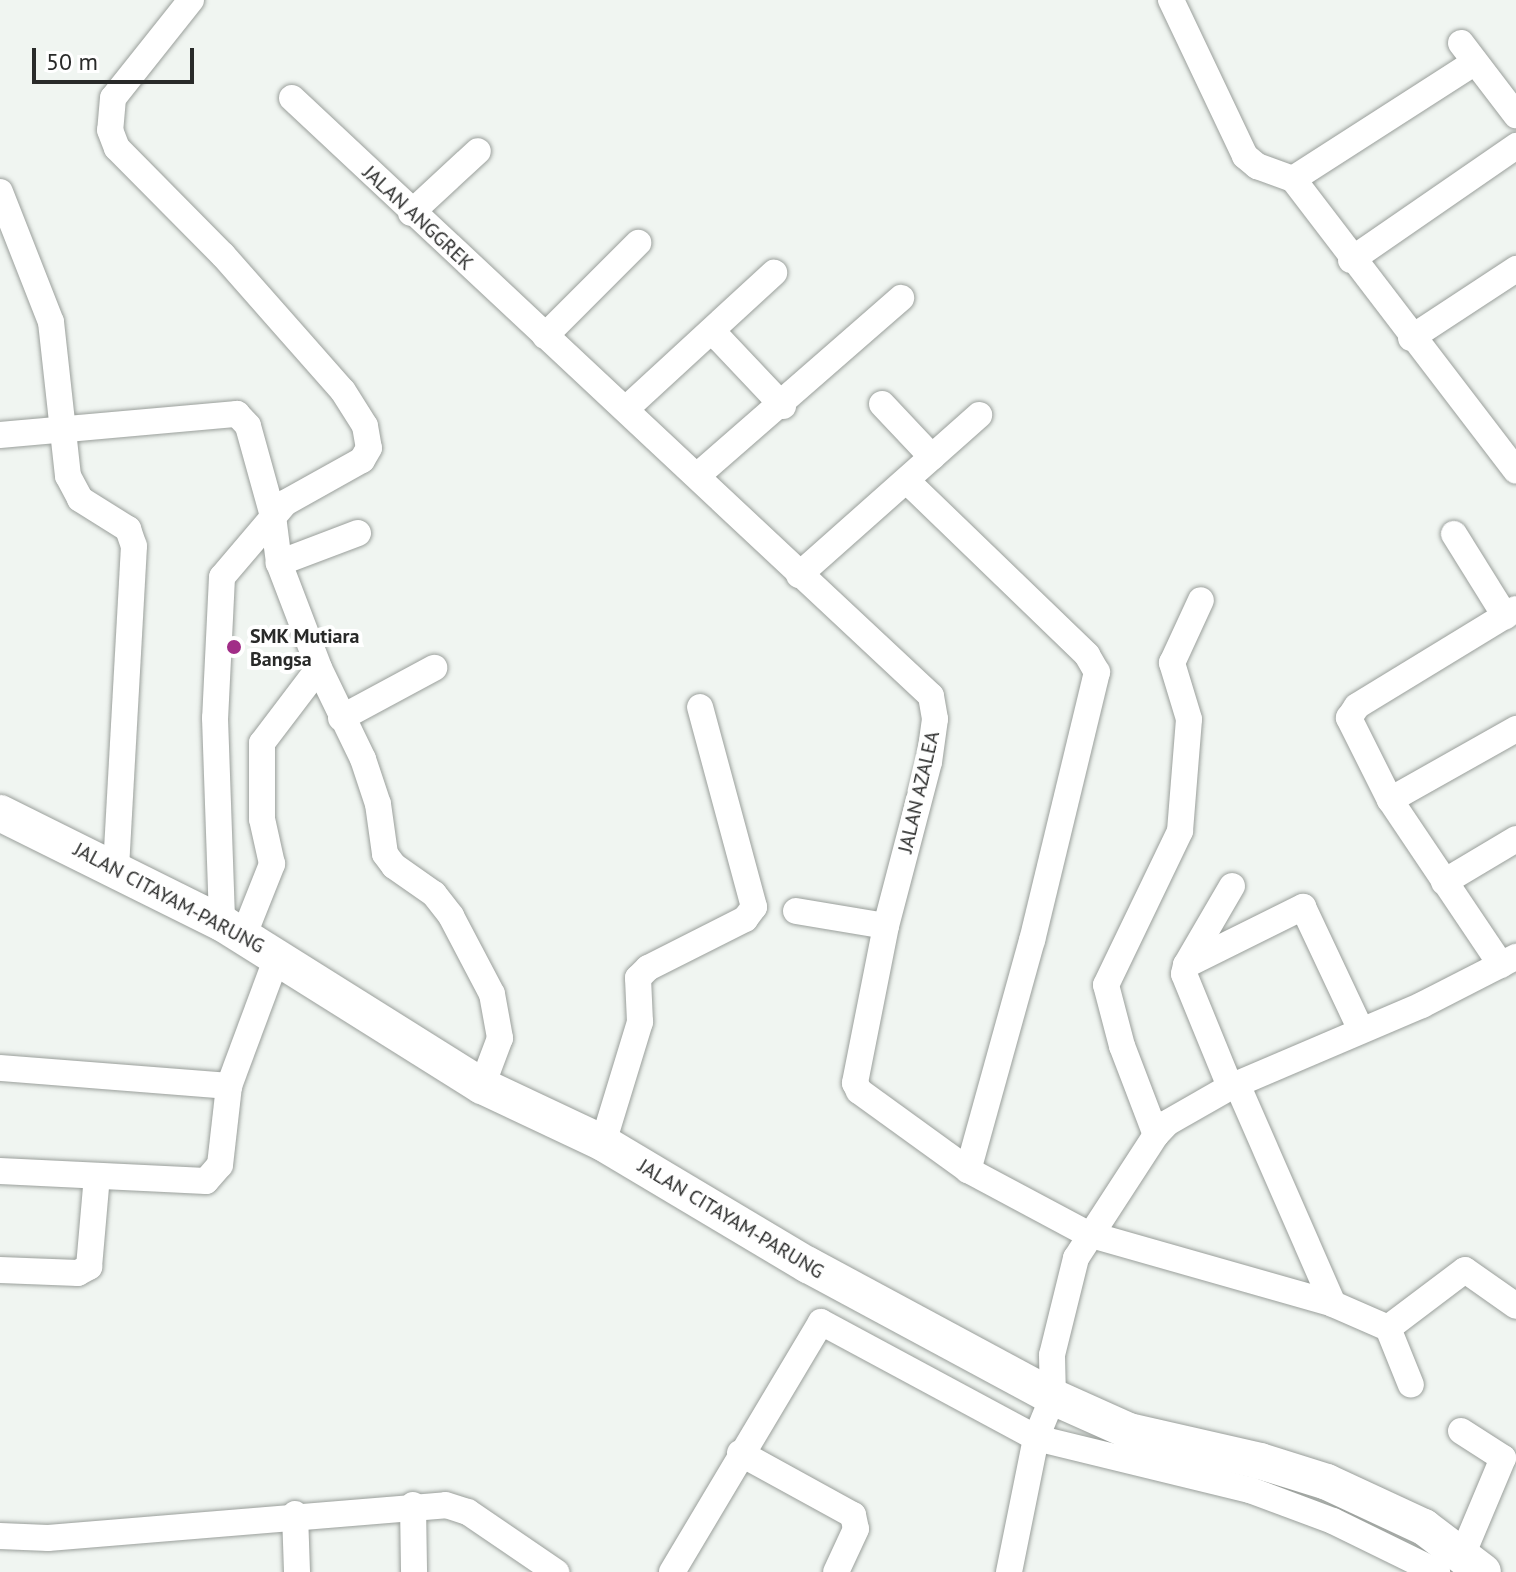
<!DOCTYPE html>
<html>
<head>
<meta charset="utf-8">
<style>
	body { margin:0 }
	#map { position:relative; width:1516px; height:1572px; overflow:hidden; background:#f0f5f1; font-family:"PT Sans",sans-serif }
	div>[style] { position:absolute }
	.roads { filter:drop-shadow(0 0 2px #9a9f9b) drop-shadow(0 0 2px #9a9f9b) }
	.street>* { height:26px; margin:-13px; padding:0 13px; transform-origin:13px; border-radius:13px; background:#fff }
	.secondary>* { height:36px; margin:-18px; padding:0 18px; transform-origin:18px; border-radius:18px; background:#fff }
	.dots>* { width:22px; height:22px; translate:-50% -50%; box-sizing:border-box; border:4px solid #fff; border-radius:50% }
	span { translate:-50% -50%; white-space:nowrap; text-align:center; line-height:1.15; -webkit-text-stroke:8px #fff; paint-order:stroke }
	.street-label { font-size:20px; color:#292a29 }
	.poi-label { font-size:20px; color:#292a29; font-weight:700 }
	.left { translate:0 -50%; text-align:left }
	.scale { position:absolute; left:32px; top:48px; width:162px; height:36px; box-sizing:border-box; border:4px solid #292a29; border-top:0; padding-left:10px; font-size:24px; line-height:28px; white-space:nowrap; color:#292a29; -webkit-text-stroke:6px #fff; paint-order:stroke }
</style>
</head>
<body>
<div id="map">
	<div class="roads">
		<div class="street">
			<div style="left:191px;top:0;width:125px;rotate:128.5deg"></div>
			<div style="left:113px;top:98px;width:32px;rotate:95deg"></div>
			<div style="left:110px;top:130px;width:19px;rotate:69deg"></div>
			<div style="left:117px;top:148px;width:151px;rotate:45.3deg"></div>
			<div style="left:223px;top:255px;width:181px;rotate:48.6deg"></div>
			<div style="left:343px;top:391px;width:41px;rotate:57.8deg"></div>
			<div style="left:365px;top:426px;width:22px;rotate:80deg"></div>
			<div style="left:369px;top:448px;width:14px;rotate:120deg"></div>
			<div style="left:362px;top:460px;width:88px;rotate:150.8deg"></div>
			<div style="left:285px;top:503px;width:97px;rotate:130.4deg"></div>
			<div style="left:222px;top:577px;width:141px;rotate:92.8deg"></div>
			<div style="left:215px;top:718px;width:205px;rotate:88deg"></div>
			<div style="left:1171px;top:0;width:173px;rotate:64.6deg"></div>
			<div style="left:1245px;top:156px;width:16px;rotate:40deg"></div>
			<div style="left:1257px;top:166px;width:38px;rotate:20deg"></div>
			<div style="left:1293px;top:179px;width:367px;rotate:52.6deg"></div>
			<div style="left:1461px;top:43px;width:91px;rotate:52.6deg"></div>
			<div style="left:292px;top:98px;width:875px;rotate:43.1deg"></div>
			<div style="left:931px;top:696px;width:23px;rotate:80deg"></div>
			<div style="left:935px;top:719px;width:43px;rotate:97.9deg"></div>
			<div style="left:929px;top:762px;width:170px;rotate:104.7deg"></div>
			<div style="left:886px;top:926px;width:160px;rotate:101.2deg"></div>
			<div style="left:855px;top:1083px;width:9px;rotate:63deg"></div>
			<div style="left:859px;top:1091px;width:135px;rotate:35.9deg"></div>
			<div style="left:968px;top:1170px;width:136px;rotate:28.1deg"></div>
			<div style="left:1088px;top:1234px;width:255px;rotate:15.9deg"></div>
			<div style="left:1333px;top:1304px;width:60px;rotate:23.6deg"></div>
			<div style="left:1388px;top:1328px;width:61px;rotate:68deg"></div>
			<div style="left:1293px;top:179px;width:216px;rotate:-32.7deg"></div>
			<div style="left:0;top:192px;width:140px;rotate:68.6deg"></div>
			<div style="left:51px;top:322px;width:155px;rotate:83.7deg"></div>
			<div style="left:68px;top:476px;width:26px;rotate:62deg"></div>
			<div style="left:80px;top:499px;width:57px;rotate:32deg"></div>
			<div style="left:128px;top:529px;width:18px;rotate:71deg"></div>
			<div style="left:134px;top:546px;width:321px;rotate:93.2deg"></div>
			<div style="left:411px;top:213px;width:91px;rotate:-42.8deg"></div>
			<div style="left:1351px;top:260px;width:201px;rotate:-34.6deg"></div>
			<div style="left:713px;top:332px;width:102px;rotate:46.6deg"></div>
			<div style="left:545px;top:336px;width:132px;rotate:-45deg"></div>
			<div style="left:1411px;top:338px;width:126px;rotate:-33.3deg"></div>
			<div style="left:882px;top:404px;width:73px;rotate:46.7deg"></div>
			<div style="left:627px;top:408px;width:200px;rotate:-42.6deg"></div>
			<div style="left:0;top:435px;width:238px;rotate:-5.1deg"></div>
			<div style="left:237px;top:414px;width:16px;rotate:47deg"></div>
			<div style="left:248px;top:426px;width:93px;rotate:74.5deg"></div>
			<div style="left:273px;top:516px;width:47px;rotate:82.7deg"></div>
			<div style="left:697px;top:476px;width:271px;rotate:-41.1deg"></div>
			<div style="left:908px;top:482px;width:249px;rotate:44deg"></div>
			<div style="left:1087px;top:655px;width:20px;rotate:60deg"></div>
			<div style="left:1097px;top:672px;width:276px;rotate:103.6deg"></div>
			<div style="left:1032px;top:940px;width:239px;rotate:105.5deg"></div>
			<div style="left:358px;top:533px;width:85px;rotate:159.2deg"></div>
			<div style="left:279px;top:563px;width:112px;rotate:69.1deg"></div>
			<div style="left:319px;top:668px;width:101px;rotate:64.2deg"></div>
			<div style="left:363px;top:759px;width:47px;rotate:71.6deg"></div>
			<div style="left:378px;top:804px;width:50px;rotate:82deg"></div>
			<div style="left:385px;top:854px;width:15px;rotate:53deg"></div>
			<div style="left:394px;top:866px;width:49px;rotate:35deg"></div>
			<div style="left:434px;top:894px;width:28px;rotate:52deg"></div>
			<div style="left:451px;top:916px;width:88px;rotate:62.3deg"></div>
			<div style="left:492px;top:994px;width:45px;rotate:79.7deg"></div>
			<div style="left:500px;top:1038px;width:51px;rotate:110.6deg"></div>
			<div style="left:1454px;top:534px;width:97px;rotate:58.1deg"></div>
			<div style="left:799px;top:575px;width:241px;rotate:-41.6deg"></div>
			<div style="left:341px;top:718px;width:106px;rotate:-28.3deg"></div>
			<div style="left:1390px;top:800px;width:145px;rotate:-29.4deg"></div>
			<div style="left:1444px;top:882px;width:84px;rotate:-30.8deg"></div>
			<div style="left:1232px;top:886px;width:91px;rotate:120.2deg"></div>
			<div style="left:1186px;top:965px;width:131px;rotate:-26.4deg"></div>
			<div style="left:1303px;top:907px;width:136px;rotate:64.8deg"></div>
			<div style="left:796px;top:911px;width:91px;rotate:9.5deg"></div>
			<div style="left:243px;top:937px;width:79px;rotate:-68.3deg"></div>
			<div style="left:272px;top:864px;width:46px;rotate:-102.5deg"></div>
			<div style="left:262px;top:819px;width:76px;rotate:-90deg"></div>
			<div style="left:262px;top:743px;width:94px;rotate:-52.8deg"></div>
			<div style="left:1186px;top:965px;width:9px;rotate:103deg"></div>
			<div style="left:1184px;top:974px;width:122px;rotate:67.8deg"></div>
			<div style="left:1501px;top:965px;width:199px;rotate:-123.9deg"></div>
			<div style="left:1390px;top:800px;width:92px;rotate:-116.6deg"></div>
			<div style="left:1349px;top:718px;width:14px;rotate:-56deg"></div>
			<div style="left:1357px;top:706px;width:186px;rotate:-31.4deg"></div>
			<div style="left:0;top:1068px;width:230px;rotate:4.5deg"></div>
			<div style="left:229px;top:1086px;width:138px;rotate:-69.6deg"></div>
			<div style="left:1237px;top:1084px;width:240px;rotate:66.4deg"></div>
			<div style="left:1156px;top:1135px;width:95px;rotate:-110.9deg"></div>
			<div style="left:1122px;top:1046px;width:63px;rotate:-104.7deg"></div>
			<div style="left:1106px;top:985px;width:171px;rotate:-64.3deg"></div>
			<div style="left:1180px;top:831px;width:112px;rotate:-85.4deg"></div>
			<div style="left:1189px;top:719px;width:59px;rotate:-106.9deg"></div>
			<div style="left:1172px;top:663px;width:69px;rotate:-65.3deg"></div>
			<div style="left:603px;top:1143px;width:127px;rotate:-73deg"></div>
			<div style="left:640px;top:1022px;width:44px;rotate:-92.6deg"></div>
			<div style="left:638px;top:978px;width:14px;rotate:-45deg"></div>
			<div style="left:648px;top:968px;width:109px;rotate:-26.8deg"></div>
			<div style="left:745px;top:919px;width:15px;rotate:-53deg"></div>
			<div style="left:754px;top:907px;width:207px;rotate:-105.1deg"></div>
			<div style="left:0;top:1171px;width:206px;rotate:2.8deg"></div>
			<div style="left:206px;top:1181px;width:21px;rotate:-49deg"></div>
			<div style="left:220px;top:1165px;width:80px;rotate:-83.5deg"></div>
			<div style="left:0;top:1270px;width:78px;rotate:2.2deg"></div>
			<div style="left:78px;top:1273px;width:13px;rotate:-29deg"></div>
			<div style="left:89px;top:1267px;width:91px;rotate:-85deg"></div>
			<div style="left:1388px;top:1328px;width:96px;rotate:-37deg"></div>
			<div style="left:1465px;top:1270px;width:62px;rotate:35.2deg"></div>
			<div style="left:1461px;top:1431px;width:50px;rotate:32.7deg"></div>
			<div style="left:1503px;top:1458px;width:103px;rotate:112.8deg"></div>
			<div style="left:740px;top:1453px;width:129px;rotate:28.8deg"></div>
			<div style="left:853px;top:1515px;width:14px;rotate:78deg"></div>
			<div style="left:856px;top:1529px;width:47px;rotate:114.9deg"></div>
			<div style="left:413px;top:1505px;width:67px;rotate:89.1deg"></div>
			<div style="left:295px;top:1514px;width:58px;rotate:88deg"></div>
			<div style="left:0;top:1536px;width:48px;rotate:2.4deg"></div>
			<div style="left:48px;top:1538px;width:399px;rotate:-4.7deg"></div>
			<div style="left:446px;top:1505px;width:23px;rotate:18deg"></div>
			<div style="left:468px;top:1512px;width:107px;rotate:34.3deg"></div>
			<div style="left:672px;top:1572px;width:291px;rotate:-59.2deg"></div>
			<div style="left:821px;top:1322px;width:244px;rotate:28.3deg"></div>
			<div style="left:1036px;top:1438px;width:220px;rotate:13.7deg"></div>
			<div style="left:1250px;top:1490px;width:89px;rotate:20.5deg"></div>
			<div style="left:1333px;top:1521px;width:116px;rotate:26.1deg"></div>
			<div style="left:1009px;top:1572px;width:137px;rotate:-78.6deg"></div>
			<div style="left:1036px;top:1438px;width:44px;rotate:-67.5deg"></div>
			<div style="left:1053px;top:1397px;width:42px;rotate:-91.4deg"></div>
			<div style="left:1052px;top:1355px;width:100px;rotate:-76.1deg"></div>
			<div style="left:1076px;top:1258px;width:147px;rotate:-57deg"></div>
			<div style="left:1156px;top:1135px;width:16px;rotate:-47deg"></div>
			<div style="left:1167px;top:1123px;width:73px;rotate:-29.7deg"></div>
			<div style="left:1230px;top:1087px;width:209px;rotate:-23.1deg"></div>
			<div style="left:1422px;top:1005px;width:106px;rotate:-27.1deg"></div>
		</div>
		<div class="secondary">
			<div style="left:0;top:813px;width:248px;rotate:26.4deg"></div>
			<div style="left:222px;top:923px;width:307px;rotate:32.1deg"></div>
			<div style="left:482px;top:1086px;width:134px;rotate:25.2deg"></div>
			<div style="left:603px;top:1143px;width:239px;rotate:30.8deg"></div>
			<div style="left:808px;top:1265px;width:278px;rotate:28.3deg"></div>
			<div style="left:1053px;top:1397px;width:83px;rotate:24.1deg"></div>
			<div style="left:1129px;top:1431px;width:134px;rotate:12.9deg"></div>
			<div style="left:1260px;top:1461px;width:70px;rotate:17.4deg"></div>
			<div style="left:1327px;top:1482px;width:107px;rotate:24.9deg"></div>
			<div style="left:1424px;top:1527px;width:74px;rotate:37.3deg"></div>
		</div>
	</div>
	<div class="dots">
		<div style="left:234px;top:647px;background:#a12d87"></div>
	</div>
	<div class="street-label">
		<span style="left:418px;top:218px;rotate:43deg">JALAN ANGGREK</span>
		<span style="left:919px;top:792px;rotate:-77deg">JALAN AZALEA</span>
		<span style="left:169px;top:898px;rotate:28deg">JALAN CITAYAM-PARUNG</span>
		<span style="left:731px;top:1219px;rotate:31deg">JALAN CITAYAM-PARUNG</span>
	</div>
	<div class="poi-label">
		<span class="left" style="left:250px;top:648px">SMK Mutiara<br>Bangsa</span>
	</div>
	<div class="scale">50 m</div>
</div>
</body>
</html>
